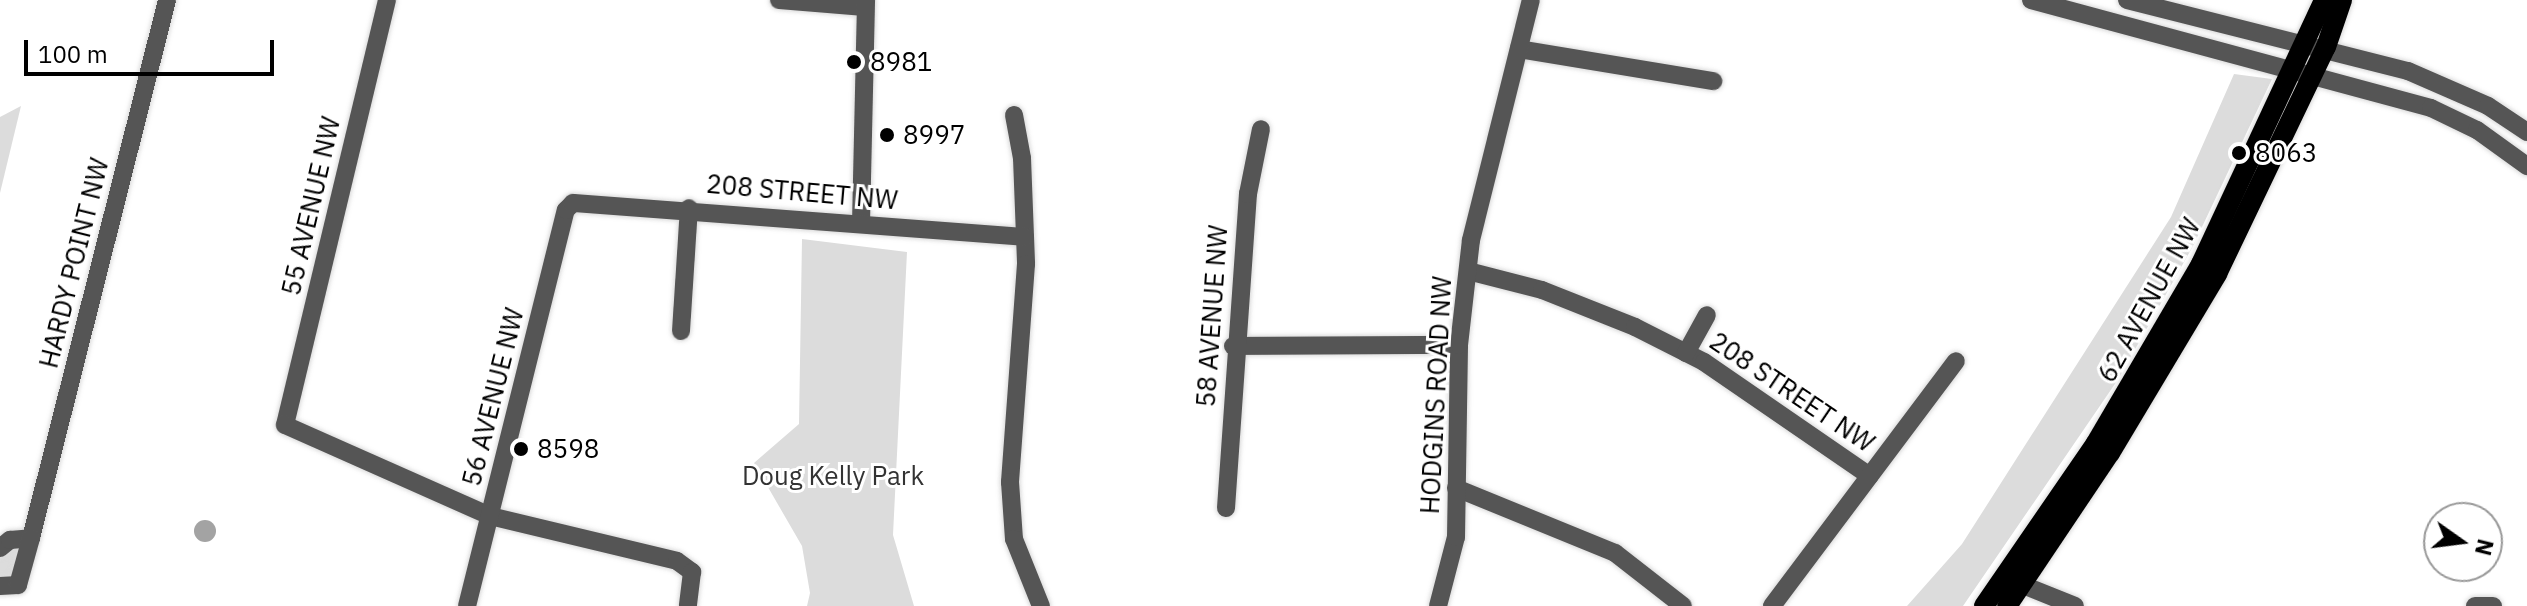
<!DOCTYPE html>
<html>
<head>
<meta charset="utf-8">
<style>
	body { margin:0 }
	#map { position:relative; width:2527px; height:606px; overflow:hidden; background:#fff; font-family:"IBM Plex Sans",sans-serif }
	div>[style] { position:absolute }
	.green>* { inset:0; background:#dcdcdc }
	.water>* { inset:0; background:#a3a3a3 }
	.round { border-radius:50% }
	.roads { filter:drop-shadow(0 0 2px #dbdbdb) drop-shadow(0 0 2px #dbdbdb) }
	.minor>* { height:18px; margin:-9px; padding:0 9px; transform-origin:9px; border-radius:9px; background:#555 }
	.major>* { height:20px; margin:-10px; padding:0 10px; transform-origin:10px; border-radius:10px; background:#000 }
	.dots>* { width:22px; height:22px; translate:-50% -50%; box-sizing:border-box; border:4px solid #fff; border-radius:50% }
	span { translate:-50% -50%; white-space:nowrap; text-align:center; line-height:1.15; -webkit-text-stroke:6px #fff; paint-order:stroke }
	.poi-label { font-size:26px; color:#000 }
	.left { translate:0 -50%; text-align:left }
	.street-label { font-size:26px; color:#000 }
	.park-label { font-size:26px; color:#333 }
	.north { position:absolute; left:2423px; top:502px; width:80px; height:80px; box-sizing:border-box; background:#fff; border:2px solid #999; border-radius:50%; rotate:104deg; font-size:22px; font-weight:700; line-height:32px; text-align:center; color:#000 }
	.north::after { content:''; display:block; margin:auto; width:28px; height:36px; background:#000; clip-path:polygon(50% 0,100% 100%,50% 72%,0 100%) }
	.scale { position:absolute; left:24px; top:40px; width:250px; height:36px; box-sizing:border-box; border:4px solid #000; border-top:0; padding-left:10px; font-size:24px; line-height:28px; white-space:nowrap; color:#000; -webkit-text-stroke:6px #fff; paint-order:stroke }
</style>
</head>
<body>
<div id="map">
	<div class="green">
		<div style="clip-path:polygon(2234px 74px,2272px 79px,2193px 246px,2119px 378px,1963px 606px,1907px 606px,1962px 544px,2171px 217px)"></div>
		<div style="clip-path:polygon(21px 106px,0 193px,0 117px)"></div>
		<div style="clip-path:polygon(802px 239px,907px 252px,893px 535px,914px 606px,807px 606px,810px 593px,802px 546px,754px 463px,799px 424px)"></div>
		<div style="clip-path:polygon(25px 544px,18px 576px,0 582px,0 553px)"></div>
	</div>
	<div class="water">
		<div class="round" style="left:194px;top:520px;width:22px;height:22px"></div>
	</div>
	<div class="roads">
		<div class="minor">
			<div style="left:387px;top:0;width:437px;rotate:103.5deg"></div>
			<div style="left:285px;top:425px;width:224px;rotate:23.9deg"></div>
			<div style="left:490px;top:516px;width:192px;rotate:13.5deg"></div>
			<div style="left:677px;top:561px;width:19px;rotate:36deg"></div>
			<div style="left:692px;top:572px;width:34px;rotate:97deg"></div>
			<div style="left:779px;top:0;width:86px;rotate:4.7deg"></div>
			<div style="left:2031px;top:0;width:414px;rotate:15.1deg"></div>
			<div style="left:2431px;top:108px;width:51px;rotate:25.6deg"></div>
			<div style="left:2477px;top:130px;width:62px;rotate:35.8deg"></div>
			<div style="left:2127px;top:0;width:290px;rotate:14.2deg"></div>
			<div style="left:2408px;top:71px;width:87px;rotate:23.6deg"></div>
			<div style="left:2488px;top:106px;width:47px;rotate:33.7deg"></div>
			<div style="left:1519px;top:49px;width:197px;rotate:9.4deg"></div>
			<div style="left:1014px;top:115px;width:44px;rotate:79.5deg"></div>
			<div style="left:1022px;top:158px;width:106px;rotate:87.8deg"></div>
			<div style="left:1026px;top:264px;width:219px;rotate:94.2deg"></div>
			<div style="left:1010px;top:482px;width:57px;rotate:86deg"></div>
			<div style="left:1014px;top:539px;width:72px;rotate:68.1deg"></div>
			<div style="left:861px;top:223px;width:223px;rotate:-88.7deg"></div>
			<div style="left:1468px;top:271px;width:76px;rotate:14.4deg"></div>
			<div style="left:1542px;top:290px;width:100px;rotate:21.7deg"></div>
			<div style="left:1635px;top:327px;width:77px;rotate:26.9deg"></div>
			<div style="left:1704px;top:362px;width:201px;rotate:34.5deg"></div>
			<div style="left:681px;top:331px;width:123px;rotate:-86.3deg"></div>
			<div style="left:1233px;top:346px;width:226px;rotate:-0.3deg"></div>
			<div style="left:1686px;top:353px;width:43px;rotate:-61.1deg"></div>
			<div style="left:1456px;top:488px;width:172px;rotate:22.2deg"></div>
			<div style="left:1615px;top:553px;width:86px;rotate:37.9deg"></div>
			<div style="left:1226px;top:508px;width:315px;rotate:-86deg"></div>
			<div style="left:1248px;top:194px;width:66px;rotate:-78.7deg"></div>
			<div style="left:0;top:548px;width:13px;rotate:-39deg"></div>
			<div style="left:10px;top:540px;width:21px;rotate:-5deg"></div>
			<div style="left:31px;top:538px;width:555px;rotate:-75.81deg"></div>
			<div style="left:2008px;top:579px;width:72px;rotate:21.9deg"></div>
			<div style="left:0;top:586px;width:18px;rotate:-3deg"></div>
			<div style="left:18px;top:585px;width:49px;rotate:-74.5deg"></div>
			<div style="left:467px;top:606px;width:408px;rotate:-76deg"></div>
			<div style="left:566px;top:210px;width:10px;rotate:-45deg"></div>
			<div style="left:573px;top:203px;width:453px;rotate:4.3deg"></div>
			<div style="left:1438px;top:606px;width:71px;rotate:-75.4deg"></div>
			<div style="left:1456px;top:537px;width:192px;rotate:-89.1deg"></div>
			<div style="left:1459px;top:345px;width:106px;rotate:-83.5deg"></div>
			<div style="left:1471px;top:240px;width:247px;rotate:-76deg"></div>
			<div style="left:1772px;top:606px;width:306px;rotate:-53.1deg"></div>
			<div style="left:2475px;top:606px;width:18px"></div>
		</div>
		<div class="major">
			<div style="left:1984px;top:606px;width:198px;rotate:-55.5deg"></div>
			<div style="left:2096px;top:443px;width:208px;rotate:-59.6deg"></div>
			<div style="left:2201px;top:264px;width:291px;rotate:-65deg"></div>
			<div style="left:2007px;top:606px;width:184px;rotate:-56.1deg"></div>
			<div style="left:2110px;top:453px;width:209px;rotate:-59.1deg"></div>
			<div style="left:2217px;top:274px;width:252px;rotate:-64.4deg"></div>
			<div style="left:2326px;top:47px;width:50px;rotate:-71.2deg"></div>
		</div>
	</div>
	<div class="dots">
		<div style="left:854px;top:62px;background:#000"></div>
		<div style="left:887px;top:135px;background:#000"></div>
		<div style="left:2239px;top:153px;background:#000"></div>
		<div style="left:521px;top:449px;background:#000"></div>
	</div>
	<div class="poi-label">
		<span class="left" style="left:870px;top:62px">8981</span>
		<span class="left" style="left:903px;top:135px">8997</span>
		<span class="left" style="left:2255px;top:153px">8063</span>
		<span class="left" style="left:537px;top:449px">8598</span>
	</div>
	<div class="street-label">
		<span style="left:802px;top:192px;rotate:5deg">208 STREET NW</span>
		<span style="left:311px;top:206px;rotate:-77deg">55 AVENUE NW</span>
		<span style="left:74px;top:263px;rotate:-76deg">HARDY POINT NW</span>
		<span style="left:2149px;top:300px;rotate:-61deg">62 AVENUE NW</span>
		<span style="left:1212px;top:316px;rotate:-86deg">58 AVENUE NW</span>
		<span style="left:1792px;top:392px;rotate:34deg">208 STREET NW</span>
		<span style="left:1436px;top:395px;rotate:-87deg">HODGINS ROAD NW</span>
		<span style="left:493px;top:397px;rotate:-76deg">56 AVENUE NW</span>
	</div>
	<div class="park-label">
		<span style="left:833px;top:476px">Doug Kelly Park</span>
	</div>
	<div class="north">N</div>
	<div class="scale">100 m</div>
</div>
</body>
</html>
